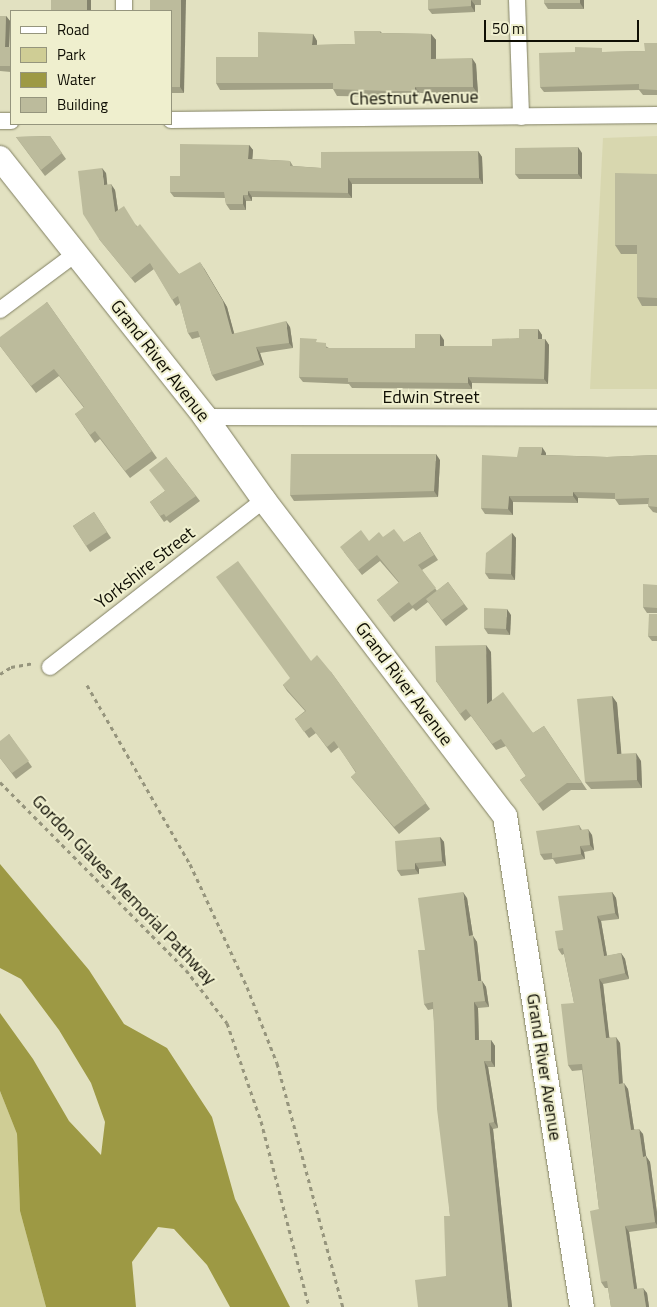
<!DOCTYPE html>
<html>
<head>
<meta charset="utf-8">
<style>
	body { margin:0 }
	#map { position:relative; width:657px; height:1307px; overflow:hidden; background:#e2e1c1; font-family:"Titillium Web",sans-serif }
	div>[style] { position:absolute }
	.built>* { inset:0; background:#d8d7af }
	.green>* { inset:0; background:#cfcd95 }
	.water>* { inset:0; background:#9d9944 }
	.path>* { height:3px; margin-top:-1.5px; transform-origin:0; background:repeating-linear-gradient(90deg,#96957d 0 4px,transparent 0 8px) }
	.roads { filter:drop-shadow(0 0 1px #818063) drop-shadow(0 0 1px #818063) }
	.street>* { height:16px; margin:-8px; padding:0 8px; transform-origin:8px; border-radius:8px; background:#fff }
	.secondary>* { height:24px; margin:-12px; padding:0 12px; transform-origin:12px; border-radius:12px; background:#fff }
	.wall>* { inset:0; background:#a2a186 }
	.shaded-wall>* { inset:0; background:#84836d }
	.building>* { inset:0; background:#bcbb9c }
	span { translate:-50% -50%; white-space:nowrap; text-align:center; line-height:1.15; -webkit-text-stroke:4px #efefce; paint-order:stroke }
	.street-label { font-size:18px; color:#0f0e04 }
	.legend { position:absolute; left:10px; top:10px; width:162px; height:115px; box-sizing:border-box; background:#efefce; border:1px solid #95957d; margin:0; padding:6px 9px; list-style:none; font-size:15px; color:#0f0e04 }
	.legend li { display:flex; align-items:center; gap:10px; height:25px }
	.legend b { width:25px; border:1px solid #95957d }
	.scale { position:absolute; left:484px; top:20px; width:155px; height:22px; box-sizing:border-box; border:2px solid #0f0e04; border-top:0; padding-left:6px; font-size:15px; line-height:18px; white-space:nowrap; color:#0f0e04; -webkit-text-stroke:4px #efefce; paint-order:stroke }
</style>
</head>
<body>
<div id="map">
	<div class="built">
		<div style="clip-path:polygon(657px 136px,657px 389px,590px 389px,603px 138px)"></div>
	</div>
	<div class="green">
		<div style="clip-path:polygon(0 1091px,17px 1134px,20px 1211px,46px 1307px,0 1307px)"></div>
	</div>
	<div class="water">
		<div style="clip-path:polygon(0 864px,89px 970px,124px 1024px,167px 1048px,212px 1117px,235px 1199px,290px 1307px,230px 1307px,207px 1265px,174px 1229px,158px 1227px,132px 1262px,136px 1307px,46px 1307px,20px 1211px,17px 1134px,0 1091px,0 1013px,33px 1059px,69px 1121px,101px 1155px,105px 1122px,91px 1083px,59px 1030px,21px 979px,0 968px)"></div>
	</div>
	<div class="path">
		<div style="left:0;top:674px;width:13px;rotate:-32deg"></div>
		<div style="left:11px;top:667px;width:22px;rotate:-10deg"></div>
		<div style="left:87px;top:685px;width:207px;rotate:60.1deg"></div>
		<div style="left:190px;top:864px;width:136px;rotate:65.1deg"></div>
		<div style="left:247px;top:987px;width:82px;rotate:68.5deg"></div>
		<div style="left:277px;top:1063px;width:253px;rotate:74.9deg"></div>
		<div style="left:0;top:782px;width:264px;rotate:45.3deg"></div>
		<div style="left:186px;top:970px;width:67px;rotate:52.3deg"></div>
		<div style="left:227px;top:1023px;width:104px;rotate:70.9deg"></div>
		<div style="left:261px;top:1121px;width:192px;rotate:75.5deg"></div>
	</div>
	<div class="roads">
		<div class="street">
			<div style="left:517px;top:0;width:117px;rotate:88deg"></div>
			<div style="left:124px;top:11px;width:11px;rotate:-90deg"></div>
			<div style="left:171px;top:120px;width:486px;rotate:-0.6deg"></div>
			<div style="left:0;top:121px;width:11px"></div>
			<div style="left:0;top:310px;width:94px;rotate:-36.7deg"></div>
			<div style="left:205px;top:417px;width:452px;rotate:0.1deg"></div>
			<div style="left:50px;top:667px;width:271px;rotate:-38deg"></div>
		</div>
		<div class="secondary">
			<div style="left:0;top:158px;width:330px;rotate:51.6deg"></div>
			<div style="left:205px;top:417px;width:102px;rotate:54.6deg"></div>
			<div style="left:264px;top:500px;width:397px;rotate:52.7deg"></div>
			<div style="left:505px;top:816px;width:497px;rotate:81.1deg"></div>
		</div>
	</div>
	<div class="wall">
		<div style="clip-path:polygon(428px 0,481px 0,481px 5px,475px 5px,475px 12px,432px 14px,428px 9px)"></div>
		<div style="clip-path:polygon(584px 0,584px 9px,548px 9px,544px 3px)"></div>
		<div style="clip-path:polygon(171px 11px,184px 93px,171px 93px)"></div>
		<div style="clip-path:polygon(0 16px,6px 16px,10px 21px,9px 47px,11px 47px,11px 72px,0 71px)"></div>
		<div style="clip-path:polygon(380px 31px,382px 33px,431px 34px,436px 40px,436px 59px,476px 64px,478px 94px,420px 93px,419px 97px,392px 97px,337px 96px,333px 89px,220px 90px,216px 83px,258px 57px,313px 34px,317px 41px,317px 45px,355px 44px)"></div>
		<div style="clip-path:polygon(657px 43px,657px 95px,643px 95px,639px 90px,544px 92px,540px 87px,605px 52px,645px 51px)"></div>
		<div style="clip-path:polygon(50px 136px,66px 159px,45px 176px,16px 137px)"></div>
		<div style="clip-path:polygon(249px 145px,253px 150px,252px 159px,290px 161px,293px 166px,321px 168px,478px 151px,482px 157px,483px 184px,352px 184px,352px 198px,252px 197px,252px 201px,246px 201px,246px 210px,230px 210px,226px 204px,225px 198px,174px 197px,170px 192px,180px 176px)"></div>
		<div style="clip-path:polygon(582px 153px,582px 179px,519px 179px,515px 174px)"></div>
		<div style="clip-path:polygon(106px 173px,107px 185px,115px 190px,118px 210px,137px 226px,179px 274px,204px 268px,227px 307px,234px 334px,290px 327px,293px 348px,260px 353px,264px 365px,216px 381px,212px 375px,200px 337px,192px 339px,188px 333px,180px 303px,176px 306px,154px 269px,135px 283px,99px 239px)"></div>
		<div style="clip-path:polygon(657px 174px,657px 306px,642px 306px,637px 297px,637px 254px,621px 254px,615px 245px)"></div>
		<div style="clip-path:polygon(47px 302px,157px 458px,130px 478px,100px 439px,95px 443px,75px 414px,84px 408px,59px 376px,36px 393px,0 346px)"></div>
		<div style="clip-path:polygon(538px 329px,542px 335px,542px 339px,545px 339px,549px 345px,548px 384px,472px 383px,472px 389px,352px 388px,349px 384px,303px 382px,299px 377px,320px 343px,329px 348px,415px 348px,444px 340px,444px 346px,492px 346px,519px 338px)"></div>
		<div style="clip-path:polygon(546px 453px,546px 455px,607px 457px,657px 455px,657px 513px,653px 512px,648px 506px,648px 504px,619px 505px,615px 499px,578px 498px,578px 503px,513px 502px,513px 515px,485px 514px,481px 508px,517px 457px)"></div>
		<div style="clip-path:polygon(166px 457px,200px 501px,170px 523px,167px 520px,164px 522px,150px 502px,165px 491px)"></div>
		<div style="clip-path:polygon(440px 460px,438px 497px,294px 501px,290px 495px)"></div>
		<div style="clip-path:polygon(94px 512px,111px 538px,90px 552px,73px 526px)"></div>
		<div style="clip-path:polygon(420px 532px,438px 560px,422px 570px,437px 591px,448px 582px,468px 609px,446px 626px,428px 602px,416px 611px,413px 608px,394px 622px,377px 600px,399px 583px,380px 561px,362px 575px,344px 552px,369px 541px,404px 542px)"></div>
		<div style="clip-path:polygon(512px 533px,516px 538px,515px 580px,489px 579px,485px 573px)"></div>
		<div style="clip-path:polygon(657px 585px,657px 613px,647px 613px,643px 607px)"></div>
		<div style="clip-path:polygon(657px 614px,657px 641px,652px 641px,648px 636px)"></div>
		<div style="clip-path:polygon(511px 615px,510px 635px,488px 634px,484px 628px)"></div>
		<div style="clip-path:polygon(491px 652px,492px 700px,533px 733px,544px 726px,587px 790px,571px 790px,543px 811px,520px 780px,526px 776px,506px 746px,496px 750px,471px 716px,465px 721px,436px 681px)"></div>
		<div style="clip-path:polygon(311px 661px,331px 672px,430px 809px,399px 834px,356px 783px,351px 777px,356px 773px,339px 747px,331px 753px,316px 733px,309px 738px,295px 719px,305px 711px,287px 691px,283px 685px)"></div>
		<div style="clip-path:polygon(612px 696px,617px 703px,621px 754px,641px 761px,642px 788px,591px 789px,585px 782px)"></div>
		<div style="clip-path:polygon(9px 734px,32px 767px,16px 779px,0 758px)"></div>
		<div style="clip-path:polygon(579px 825px,582px 830px,592px 835px,594px 850px,584px 852px,585px 859px,556px 864px,553px 859px,544px 860px,540px 854px)"></div>
		<div style="clip-path:polygon(440px 837px,444px 842px,446px 866px,419px 869px,419px 874px,401px 876px,397px 870px)"></div>
		<div style="clip-path:polygon(612px 892px,616px 898px,619px 919px,601px 921px,607px 956px,621px 953px,625px 959px,629px 979px,603px 984px,609px 1037px,620px 1043px,623px 1084px,628px 1089px,634px 1129px,643px 1134px,646px 1156px,650px 1162px,657px 1213px,657px 1228px,629px 1232px,637px 1289px,647px 1293px,649px 1307px,611px 1307px,608px 1288px,605px 1288px,601px 1282px,599px 1209px,582px 1070px,572px 1071px,568px 1065px,574px 1003px,564px 954px,562px 955px,558px 949px,563px 930px)"></div>
		<div style="clip-path:polygon(467px 898px,473px 936px,477px 942px,481px 981px,482px 981px,486px 987px,489px 1007px,478px 1008px,479px 1040px,491px 1040px,495px 1046px,495px 1067px,488px 1067px,498px 1128px,493px 1129px,512px 1307px,418px 1307px,446px 1276px,450px 1216px,433px 1009px,428px 1010px,424px 1004px,425px 950px)"></div>
	</div>
	<div class="shaded-wall">
		<div style="clip-path:polygon(87px 0,91px 0,91px 11px,87px 11px)"></div>
		<div style="clip-path:polygon(181px 0,186px 0,184px 93px,180px 87px)"></div>
		<div style="clip-path:polygon(471px 0,475px 5px,475px 12px,471px 6px)"></div>
		<div style="clip-path:polygon(580px 0,584px 0,584px 9px,580px 3px)"></div>
		<div style="clip-path:polygon(6px 16px,10px 21px,9px 53px,5px 47px)"></div>
		<div style="clip-path:polygon(313px 34px,317px 41px,317px 51px,312px 45px)"></div>
		<div style="clip-path:polygon(431px 34px,436px 40px,436px 66px,431px 59px)"></div>
		<div style="clip-path:polygon(472px 58px,476px 64px,478px 94px,473px 87px)"></div>
		<div style="clip-path:polygon(415px 87px,420px 93px,419px 97px,415px 91px)"></div>
		<div style="clip-path:polygon(249px 145px,253px 150px,252px 165px,248px 159px)"></div>
		<div style="clip-path:polygon(578px 147px,582px 153px,582px 179px,578px 174px)"></div>
		<div style="clip-path:polygon(478px 151px,482px 157px,483px 184px,479px 178px)"></div>
		<div style="clip-path:polygon(102px 168px,106px 173px,108px 191px,104px 185px)"></div>
		<div style="clip-path:polygon(348px 178px,352px 184px,352px 198px,348px 193px)"></div>
		<div style="clip-path:polygon(111px 184px,115px 190px,119px 218px,115px 212px)"></div>
		<div style="clip-path:polygon(248px 191px,252px 197px,252px 201px,248px 195px)"></div>
		<div style="clip-path:polygon(243px 195px,246px 201px,246px 210px,243px 204px)"></div>
		<div style="clip-path:polygon(200px 262px,227px 307px,236px 340px,232px 334px)"></div>
		<div style="clip-path:polygon(286px 321px,290px 327px,293px 348px,289px 343px)"></div>
		<div style="clip-path:polygon(538px 329px,542px 335px,542px 345px,538px 339px)"></div>
		<div style="clip-path:polygon(440px 334px,444px 340px,444px 351px,440px 346px)"></div>
		<div style="clip-path:polygon(545px 339px,549px 345px,548px 384px,544px 379px)"></div>
		<div style="clip-path:polygon(256px 347px,260px 353px,264px 365px,260px 360px)"></div>
		<div style="clip-path:polygon(468px 377px,472px 383px,472px 389px,468px 383px)"></div>
		<div style="clip-path:polygon(542px 447px,546px 453px,546px 461px,541px 455px)"></div>
		<div style="clip-path:polygon(436px 454px,440px 460px,438px 497px,434px 491px)"></div>
		<div style="clip-path:polygon(573px 492px,578px 498px,578px 503px,573px 496px)"></div>
		<div style="clip-path:polygon(509px 496px,513px 502px,513px 515px,508px 509px)"></div>
		<div style="clip-path:polygon(512px 533px,516px 538px,515px 580px,511px 574px)"></div>
		<div style="clip-path:polygon(507px 609px,511px 615px,510px 635px,506px 629px)"></div>
		<div style="clip-path:polygon(486px 645px,491px 652px,492px 710px,487px 704px)"></div>
		<div style="clip-path:polygon(612px 696px,617px 703px,622px 761px,617px 754px)"></div>
		<div style="clip-path:polygon(636px 753px,641px 761px,642px 788px,637px 780px)"></div>
		<div style="clip-path:polygon(588px 829px,592px 835px,594px 850px,590px 845px)"></div>
		<div style="clip-path:polygon(440px 837px,444px 842px,446px 866px,442px 861px)"></div>
		<div style="clip-path:polygon(580px 846px,584px 852px,585px 859px,581px 854px)"></div>
		<div style="clip-path:polygon(415px 863px,419px 869px,419px 874px,415px 869px)"></div>
		<div style="clip-path:polygon(463px 892px,467px 898px,473px 936px,477px 942px,482px 987px,478px 981px,469px 936px)"></div>
		<div style="clip-path:polygon(612px 892px,616px 898px,619px 919px,615px 913px)"></div>
		<div style="clip-path:polygon(597px 916px,601px 921px,608px 962px,604px 956px)"></div>
		<div style="clip-path:polygon(621px 953px,625px 959px,629px 979px,625px 973px)"></div>
		<div style="clip-path:polygon(599px 979px,603px 984px,610px 1043px,606px 1038px)"></div>
		<div style="clip-path:polygon(482px 981px,486px 987px,489px 1007px,485px 1001px)"></div>
		<div style="clip-path:polygon(474px 1002px,478px 1008px,479px 1046px,475px 1040px)"></div>
		<div style="clip-path:polygon(616px 1037px,620px 1043px,623px 1090px,619px 1084px)"></div>
		<div style="clip-path:polygon(491px 1040px,495px 1046px,495px 1067px,491px 1061px)"></div>
		<div style="clip-path:polygon(484px 1061px,488px 1067px,498px 1128px,494px 1122px)"></div>
		<div style="clip-path:polygon(624px 1083px,628px 1089px,635px 1136px,631px 1130px)"></div>
		<div style="clip-path:polygon(489px 1123px,493px 1129px,512px 1307px,508px 1307px)"></div>
		<div style="clip-path:polygon(639px 1129px,643px 1134px,647px 1162px,643px 1157px)"></div>
		<div style="clip-path:polygon(646px 1156px,650px 1162px,657px 1213px,657px 1225px,655px 1222px)"></div>
		<div style="clip-path:polygon(625px 1226px,629px 1232px,638px 1295px,634px 1289px)"></div>
		<div style="clip-path:polygon(643px 1288px,647px 1293px,649px 1307px,646px 1307px)"></div>
	</div>
	<div class="building">
		<div style="clip-path:polygon(51px 0,87px 0,87px 11px,51px 11px)"></div>
		<div style="clip-path:polygon(150px 0,181px 0,180px 87px,171px 87px,171px 11px,150px 11px)"></div>
		<div style="clip-path:polygon(428px 0,471px 0,471px 6px,428px 9px)"></div>
		<div style="clip-path:polygon(544px 0,580px 0,580px 3px,544px 3px)"></div>
		<div style="clip-path:polygon(0 16px,6px 16px,5px 47px,11px 47px,11px 66px,0 66px)"></div>
		<div style="clip-path:polygon(354px 31px,380px 31px,380px 33px,431px 34px,431px 59px,472px 58px,473px 87px,415px 87px,415px 91px,387px 91px,333px 89px,333px 83px,216px 83px,216px 57px,258px 57px,258px 32px,313px 34px,312px 45px,355px 44px)"></div>
		<div style="clip-path:polygon(644px 43px,657px 43px,657px 90px,639px 89px,639px 84px,540px 87px,539px 53px,575px 52px,575px 47px,602px 48px,602px 52px,645px 51px)"></div>
		<div style="clip-path:polygon(50px 136px,62px 153px,41px 170px,16px 137px)"></div>
		<div style="clip-path:polygon(180px 144px,249px 145px,248px 159px,290px 161px,290px 166px,321px 168px,321px 152px,478px 151px,479px 178px,348px 178px,348px 193px,248px 191px,248px 195px,243px 195px,243px 204px,226px 204px,224px 192px,170px 192px,170px 176px,180px 176px)"></div>
		<div style="clip-path:polygon(578px 147px,578px 174px,515px 174px,515px 148px)"></div>
		<div style="clip-path:polygon(102px 168px,104px 185px,111px 184px,115px 212px,124px 206px,137px 227px,140px 224px,179px 274px,200px 262px,223px 301px,232px 334px,286px 321px,289px 343px,256px 347px,260px 360px,212px 375px,198px 331px,188px 333px,178px 296px,172px 300px,150px 263px,131px 278px,99px 239px,83px 214px,78px 171px)"></div>
		<div style="clip-path:polygon(615px 173px,657px 174px,657px 298px,637px 297px,637px 245px,615px 245px)"></div>
		<div style="clip-path:polygon(47px 302px,152px 451px,125px 471px,95px 431px,90px 435px,75px 414px,84px 407px,54px 369px,31px 386px,0 346px,0 337px)"></div>
		<div style="clip-path:polygon(519px 329px,538px 329px,538px 339px,545px 339px,544px 379px,468px 377px,468px 383px,348px 382px,348px 378px,299px 377px,300px 338px,317px 339px,316px 342px,326px 343px,326px 348px,415px 348px,415px 334px,440px 334px,440px 346px,492px 346px,492px 339px,519px 338px)"></div>
		<div style="clip-path:polygon(519px 447px,542px 447px,541px 455px,607px 457px,657px 455px,657px 507px,648px 506px,649px 498px,615px 499px,615px 493px,573px 492px,573px 496px,509px 496px,508px 509px,481px 508px,482px 455px,517px 457px)"></div>
		<div style="clip-path:polygon(291px 454px,436px 454px,434px 491px,290px 495px)"></div>
		<div style="clip-path:polygon(166px 457px,196px 496px,166px 517px,164px 514px,160px 516px,150px 502px,165px 491px,149px 470px)"></div>
		<div style="clip-path:polygon(94px 512px,107px 532px,86px 546px,73px 526px)"></div>
		<div style="clip-path:polygon(394px 529px,404px 542px,420px 532px,434px 555px,418px 565px,436px 588px,412px 606px,409px 602px,390px 617px,377px 600px,399px 582px,377px 555px,358px 570px,340px 547px,361px 530px,369px 541px,379px 532px,383px 537px)"></div>
		<div style="clip-path:polygon(512px 533px,511px 574px,485px 573px,486px 553px)"></div>
		<div style="clip-path:polygon(238px 561px,311px 661px,317px 655px,331px 672px,426px 803px,394px 827px,351px 777px,356px 772px,334px 741px,327px 747px,311px 727px,304px 732px,295px 719px,306px 711px,283px 685px,290px 678px,216px 577px)"></div>
		<div style="clip-path:polygon(448px 582px,464px 604px,442px 620px,426px 599px)"></div>
		<div style="clip-path:polygon(643px 584px,657px 585px,657px 608px,643px 607px)"></div>
		<div style="clip-path:polygon(484px 608px,507px 609px,506px 629px,484px 628px)"></div>
		<div style="clip-path:polygon(649px 614px,657px 614px,657px 636px,648px 636px)"></div>
		<div style="clip-path:polygon(486px 645px,487px 704px,503px 692px,533px 733px,544px 726px,582px 783px,567px 783px,538px 804px,520px 780px,526px 776px,501px 739px,492px 744px,466px 709px,460px 714px,436px 681px,435px 646px)"></div>
		<div style="clip-path:polygon(612px 696px,617px 754px,636px 753px,637px 780px,585px 782px,577px 699px)"></div>
		<div style="clip-path:polygon(9px 734px,29px 761px,12px 773px,0 758px,0 741px)"></div>
		<div style="clip-path:polygon(579px 825px,580px 830px,588px 829px,590px 845px,580px 846px,581px 854px,552px 858px,552px 853px,540px 854px,536px 831px)"></div>
		<div style="clip-path:polygon(440px 837px,442px 861px,415px 863px,415px 869px,397px 870px,395px 841px)"></div>
		<div style="clip-path:polygon(463px 892px,469px 936px,473px 935px,478px 981px,482px 981px,485px 1001px,474px 1002px,475px 1040px,491px 1040px,491px 1061px,484px 1061px,494px 1122px,489px 1123px,508px 1307px,418px 1307px,415px 1280px,446px 1276px,444px 1216px,450px 1216px,437px 1109px,433px 1002px,424px 1004px,418px 950px,425px 950px,418px 898px)"></div>
		<div style="clip-path:polygon(612px 892px,615px 913px,597px 916px,604px 956px,621px 953px,625px 973px,599px 979px,606px 1038px,616px 1037px,619px 1084px,624px 1083px,631px 1130px,639px 1129px,643px 1157px,646px 1156px,655px 1222px,625px 1226px,634px 1289px,643px 1288px,646px 1307px,611px 1307px,607px 1281px,601px 1282px,590px 1211px,599px 1209px,582px 1064px,568px 1065px,561px 1004px,574px 1003px,563px 948px,558px 949px,555px 931px,563px 930px,558px 896px)"></div>
	</div>
	<div class="street-label">
		<span style="left:414px;top:98px;rotate:-1deg">Chestnut Avenue</span>
		<span style="left:160px;top:361px;rotate:52deg">Grand River Avenue</span>
		<span style="left:431px;top:397px">Edwin Street</span>
		<span style="left:145px;top:568px;rotate:-38deg">Yorkshire Street</span>
		<span style="left:404px;top:684px;rotate:53deg">Grand River Avenue</span>
		<span style="left:124px;top:890px;rotate:46deg">Gordon Glaves Memorial Pathway</span>
		<span style="left:544px;top:1067px;rotate:81deg">Grand River Avenue</span>
	</div>
	<ul class="legend">
	<li><b style="height:6px;background:#fff"></b>Road</li>
	<li><b style="height:14px;background:#cfcd95"></b>Park</li>
	<li><b style="height:14px;background:#9d9944"></b>Water</li>
	<li><b style="height:14px;background:#bcbb9c"></b>Building</li>
	</ul>
	<div class="scale">50 m</div>
</div>
</body>
</html>
